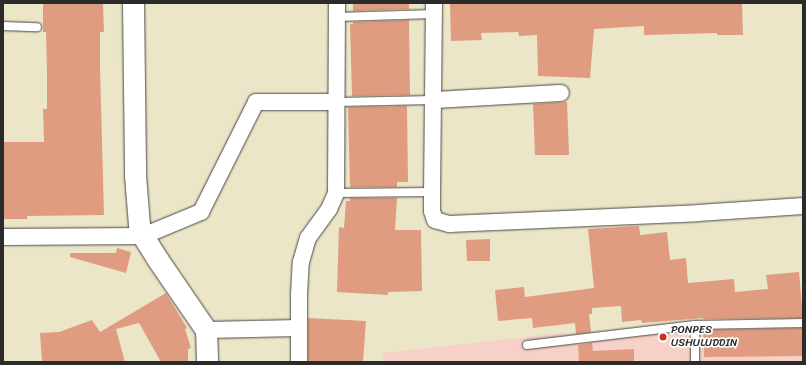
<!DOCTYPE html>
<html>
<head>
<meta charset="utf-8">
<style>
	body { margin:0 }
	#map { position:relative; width:806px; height:365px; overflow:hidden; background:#ece6c9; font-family:Sriracha,sans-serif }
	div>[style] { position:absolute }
	.built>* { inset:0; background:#f7d1c8 }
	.building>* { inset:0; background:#e09c80 }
	.roads { filter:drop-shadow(0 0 1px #484743) drop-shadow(0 0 1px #484743) }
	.service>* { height:8px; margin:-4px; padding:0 4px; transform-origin:4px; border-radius:4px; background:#fff }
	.minor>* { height:16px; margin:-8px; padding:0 8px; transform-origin:8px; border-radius:8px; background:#fff }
	.tertiary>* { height:21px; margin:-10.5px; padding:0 10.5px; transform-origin:10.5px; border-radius:10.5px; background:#fff }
	.dots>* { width:11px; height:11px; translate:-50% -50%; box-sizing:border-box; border:2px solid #fff; border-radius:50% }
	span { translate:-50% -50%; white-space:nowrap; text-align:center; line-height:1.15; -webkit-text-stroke:3.5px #fff; paint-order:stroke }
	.poi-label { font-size:11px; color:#2b2b2b }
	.left { translate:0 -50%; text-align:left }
	.frame { position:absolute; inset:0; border:4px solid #2b2b2b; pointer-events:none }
</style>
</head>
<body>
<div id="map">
	<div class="built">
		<div style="clip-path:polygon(803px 318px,803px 362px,384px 362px,383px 353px,552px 334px,649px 330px,721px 323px)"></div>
	</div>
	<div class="building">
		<div style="clip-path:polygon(43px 3px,103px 3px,104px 32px,100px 32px,100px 67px,104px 215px,27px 216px,27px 219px,3px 219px,3px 142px,44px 142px,43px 109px,47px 109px,47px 73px,46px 32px,43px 32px)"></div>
		<div style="clip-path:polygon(353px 3px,409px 3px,409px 9px,353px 11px)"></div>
		<div style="clip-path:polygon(450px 3px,742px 3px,743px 35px,717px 35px,717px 33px,644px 35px,644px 26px,594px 29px,590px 78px,538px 76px,537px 35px,519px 36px,518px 32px,481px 33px,482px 40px,451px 41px)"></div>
		<div style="clip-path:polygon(409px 20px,410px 95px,352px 96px,350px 24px,353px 24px,353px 22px)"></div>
		<div style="clip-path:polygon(567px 102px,569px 155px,535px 155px,533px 104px)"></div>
		<div style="clip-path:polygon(407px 106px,408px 182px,397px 182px,397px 187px,350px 187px,348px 107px)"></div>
		<div style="clip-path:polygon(350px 198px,397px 198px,395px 230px,421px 230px,422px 291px,388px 292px,388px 295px,337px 292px,339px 227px,344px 228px,346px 201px,350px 201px)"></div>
		<div style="clip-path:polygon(639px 226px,640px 235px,667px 232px,670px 260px,686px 258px,688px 283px,734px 279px,735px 292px,768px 289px,766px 275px,799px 272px,803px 318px,703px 319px,703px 318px,642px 323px,641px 320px,622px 322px,621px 306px,592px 308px,592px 314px,589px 314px,591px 332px,576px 334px,575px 323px,533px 328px,532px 318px,498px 321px,495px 290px,524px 287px,525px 297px,594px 288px,588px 229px)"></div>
		<div style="clip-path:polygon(490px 239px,490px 261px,467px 261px,466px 240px)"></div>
		<div style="clip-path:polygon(117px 248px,131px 252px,126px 273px,70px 257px,70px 253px,116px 253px)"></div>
		<div style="clip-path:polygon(166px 293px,187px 328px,185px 329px,191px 348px,188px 349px,188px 362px,161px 362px,139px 323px,116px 329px,125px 362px,42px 362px,40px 333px,59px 332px,92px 320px,100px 332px)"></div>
		<div style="clip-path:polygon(308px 318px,366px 321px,363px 362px,308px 362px)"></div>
		<div style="clip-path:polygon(803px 328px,803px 356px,704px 357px,703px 330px)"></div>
		<div style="clip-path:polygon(592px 343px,593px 351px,634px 349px,634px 362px,579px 362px,578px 345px)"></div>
	</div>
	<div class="roads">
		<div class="service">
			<div style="left:337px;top:17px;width:97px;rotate:-1.8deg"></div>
			<div style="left:3px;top:26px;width:34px;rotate:2deg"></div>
			<div style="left:337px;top:102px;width:97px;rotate:-1.2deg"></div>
			<div style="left:336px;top:193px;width:96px;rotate:-0.6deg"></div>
			<div style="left:527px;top:345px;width:169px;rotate:-6.8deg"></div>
			<div style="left:695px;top:362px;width:37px;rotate:-90deg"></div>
			<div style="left:695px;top:325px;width:108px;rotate:-1.1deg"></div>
		</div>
		<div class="minor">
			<div style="left:434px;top:3px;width:189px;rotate:90.6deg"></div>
			<div style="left:432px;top:192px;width:19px;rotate:90deg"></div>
			<div style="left:432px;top:211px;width:9px;rotate:72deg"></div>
			<div style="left:435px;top:220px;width:15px;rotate:16deg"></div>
			<div style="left:449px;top:224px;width:249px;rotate:-2.5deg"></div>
			<div style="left:698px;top:213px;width:105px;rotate:-3.8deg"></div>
			<div style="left:434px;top:100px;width:127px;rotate:-3.2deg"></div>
			<div style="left:3px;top:237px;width:140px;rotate:-0.4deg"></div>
			<div style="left:143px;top:236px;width:63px;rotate:-22.5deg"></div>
			<div style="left:201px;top:212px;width:123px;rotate:-63.4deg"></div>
			<div style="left:256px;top:102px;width:81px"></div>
			<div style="left:206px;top:330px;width:93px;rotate:-1.2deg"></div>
			<div style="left:299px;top:362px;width:67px;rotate:-90deg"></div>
			<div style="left:299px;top:295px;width:33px;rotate:-87deg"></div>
			<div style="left:301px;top:262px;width:25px;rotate:-74deg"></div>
			<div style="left:308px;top:238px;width:36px;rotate:-54deg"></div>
			<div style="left:329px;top:209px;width:17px;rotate:-66deg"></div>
			<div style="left:336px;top:193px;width:190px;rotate:-89.7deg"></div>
		</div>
		<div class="tertiary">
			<div style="left:133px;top:3px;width:172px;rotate:89.3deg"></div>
			<div style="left:135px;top:175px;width:50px;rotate:85.4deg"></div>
			<div style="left:139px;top:225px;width:12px;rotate:70deg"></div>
			<div style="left:143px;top:236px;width:28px;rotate:58deg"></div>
			<div style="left:158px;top:260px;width:85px;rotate:55.6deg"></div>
			<div style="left:206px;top:330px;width:32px;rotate:88deg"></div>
		</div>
	</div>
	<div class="dots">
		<div style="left:663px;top:337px;background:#c8321e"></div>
	</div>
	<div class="poi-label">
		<span class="left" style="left:671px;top:337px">PONPES<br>USHULUDDIN</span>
	</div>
	<div class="frame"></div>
</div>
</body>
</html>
